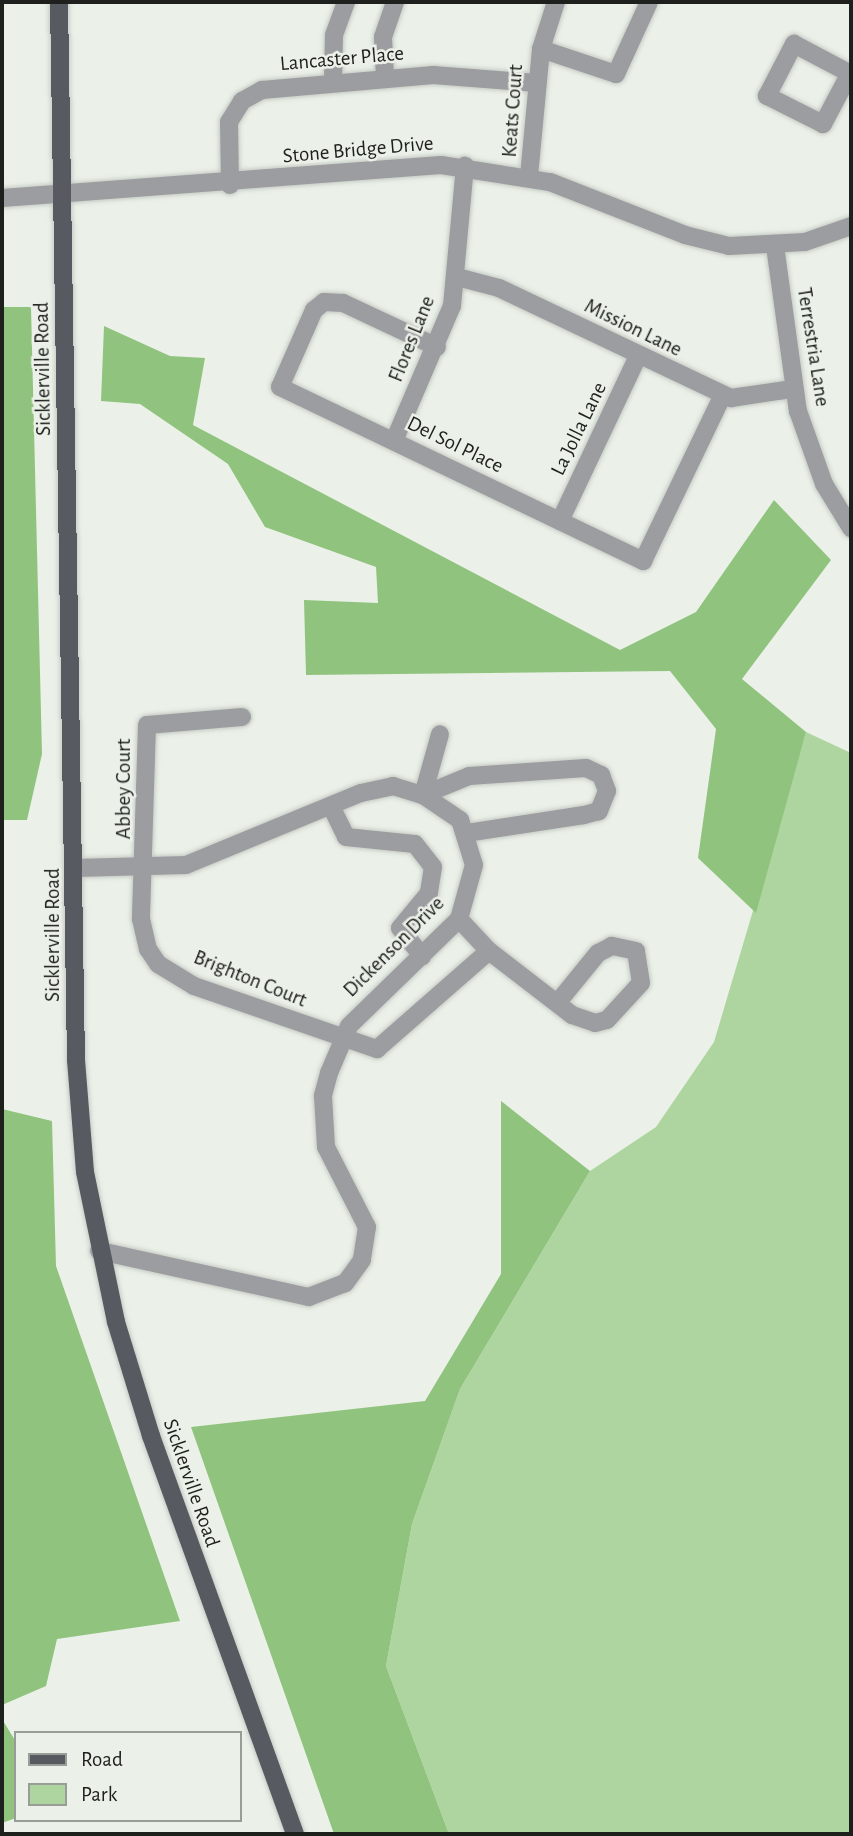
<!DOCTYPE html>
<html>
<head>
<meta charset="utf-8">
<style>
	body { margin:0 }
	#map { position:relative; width:853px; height:1836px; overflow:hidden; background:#ebf1e9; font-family:"Alegreya Sans",sans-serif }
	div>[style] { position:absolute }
	.green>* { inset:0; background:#aed59f }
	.forest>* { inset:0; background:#90c37d }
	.roads { filter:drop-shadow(0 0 2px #c6cbc4) drop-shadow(0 0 2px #c6cbc4) }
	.minor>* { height:18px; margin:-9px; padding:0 9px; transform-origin:9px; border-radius:9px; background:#9b9da0 }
	.major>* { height:18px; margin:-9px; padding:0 9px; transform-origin:9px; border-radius:9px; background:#575a60 }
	span { translate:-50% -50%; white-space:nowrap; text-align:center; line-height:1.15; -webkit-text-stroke:5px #ebf1e9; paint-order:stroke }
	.street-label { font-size:21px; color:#1e201d }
	.frame { position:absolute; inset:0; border:4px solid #1e201d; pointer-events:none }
	.legend { position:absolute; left:14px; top:1731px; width:228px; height:91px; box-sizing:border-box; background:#ebf1e9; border:2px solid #999d97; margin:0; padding:9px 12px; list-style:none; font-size:21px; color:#1e201d }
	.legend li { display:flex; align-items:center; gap:14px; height:35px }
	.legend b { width:35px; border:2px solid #999d97 }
</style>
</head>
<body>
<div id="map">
	<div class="green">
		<div style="clip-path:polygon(806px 732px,851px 753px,851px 1834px,449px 1834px,386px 1666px,412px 1524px,460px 1389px,590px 1171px,656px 1127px,714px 1042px)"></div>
	</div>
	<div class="forest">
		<div style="clip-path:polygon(2px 307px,31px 307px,42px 754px,27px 820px,2px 820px)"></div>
		<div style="clip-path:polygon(104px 326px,170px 356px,205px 358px,193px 425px,620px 650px,696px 612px,774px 500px,831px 560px,742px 679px,806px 732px,756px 913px,698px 858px,716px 729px,670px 671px,306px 675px,304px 600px,378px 603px,376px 567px,265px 527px,228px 464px,140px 404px,101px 401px)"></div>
		<div style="clip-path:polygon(501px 1101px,590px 1171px,460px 1389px,412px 1524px,386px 1666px,449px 1834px,334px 1834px,191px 1427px,425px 1401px,501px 1274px)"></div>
		<div style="clip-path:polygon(2px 1109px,52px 1121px,56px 1266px,180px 1621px,57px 1639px,46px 1686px,2px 1705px)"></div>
		<div style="clip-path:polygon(2px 1719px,16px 1742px,16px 1818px,2px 1823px)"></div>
	</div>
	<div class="roads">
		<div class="minor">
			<div style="left:541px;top:49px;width:79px;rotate:18.4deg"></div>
			<div style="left:616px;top:74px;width:79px;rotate:-65.4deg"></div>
			<div style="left:850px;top:73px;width:58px;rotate:117.9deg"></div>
			<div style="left:823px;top:124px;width:63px;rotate:-153.4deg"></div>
			<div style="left:767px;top:96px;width:59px;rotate:-62.6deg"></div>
			<div style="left:794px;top:44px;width:64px;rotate:27.8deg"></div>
			<div style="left:385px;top:78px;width:41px;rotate:-92.8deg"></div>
			<div style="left:383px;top:37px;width:37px;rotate:-71deg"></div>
			<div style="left:333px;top:82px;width:47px;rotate:-88.8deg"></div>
			<div style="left:334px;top:35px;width:35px;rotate:-70deg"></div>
			<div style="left:529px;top:176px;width:128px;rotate:-84.6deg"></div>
			<div style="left:541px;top:49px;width:49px;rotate:-72.3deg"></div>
			<div style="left:230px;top:185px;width:63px;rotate:-90.9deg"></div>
			<div style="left:229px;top:122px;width:25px;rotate:-58deg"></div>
			<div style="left:242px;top:101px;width:23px;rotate:-29deg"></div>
			<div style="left:262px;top:90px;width:172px;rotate:-5deg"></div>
			<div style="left:433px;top:75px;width:104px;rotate:4.4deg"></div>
			<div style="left:2px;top:198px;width:440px;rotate:-4.3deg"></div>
			<div style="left:441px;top:165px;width:110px;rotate:8.9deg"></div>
			<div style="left:550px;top:182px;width:145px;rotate:21.4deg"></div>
			<div style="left:685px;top:235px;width:45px;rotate:14deg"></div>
			<div style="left:729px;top:246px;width:76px;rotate:-3deg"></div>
			<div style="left:805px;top:242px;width:49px;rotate:-19.2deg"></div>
			<div style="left:775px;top:246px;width:167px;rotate:82.1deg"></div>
			<div style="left:798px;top:411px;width:77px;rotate:70.4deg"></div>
			<div style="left:824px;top:484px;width:52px;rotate:58.5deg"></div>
			<div style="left:457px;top:277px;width:43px;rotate:14.7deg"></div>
			<div style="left:499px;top:288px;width:257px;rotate:25.4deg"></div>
			<div style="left:731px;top:398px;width:62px;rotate:-8.4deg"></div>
			<div style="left:437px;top:347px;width:104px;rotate:-154.9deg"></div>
			<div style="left:343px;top:303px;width:19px;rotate:-177deg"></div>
			<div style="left:324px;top:302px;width:13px;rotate:141deg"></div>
			<div style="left:314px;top:310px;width:84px;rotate:113.8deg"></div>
			<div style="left:280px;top:387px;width:403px;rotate:25.6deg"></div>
			<div style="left:643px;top:561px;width:184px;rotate:-64.3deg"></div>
			<div style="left:394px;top:441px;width:147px;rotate:-66.8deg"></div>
			<div style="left:452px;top:306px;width:141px;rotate:-84.7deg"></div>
			<div style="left:560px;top:521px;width:183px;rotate:-64.7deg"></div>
			<div style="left:242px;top:717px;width:95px;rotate:175.2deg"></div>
			<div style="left:147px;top:725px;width:194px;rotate:91.8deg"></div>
			<div style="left:141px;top:919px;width:31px;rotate:77deg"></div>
			<div style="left:148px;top:949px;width:18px;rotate:56deg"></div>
			<div style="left:158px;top:964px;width:42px;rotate:31.4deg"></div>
			<div style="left:194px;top:986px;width:194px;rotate:19deg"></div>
			<div style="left:377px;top:1049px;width:149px;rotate:-41.2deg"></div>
			<div style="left:489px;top:951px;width:105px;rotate:37.6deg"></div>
			<div style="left:572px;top:1015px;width:24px;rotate:19deg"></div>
			<div style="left:595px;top:1023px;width:12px;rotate:-14deg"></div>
			<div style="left:607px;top:1020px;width:50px;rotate:-47.4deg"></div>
			<div style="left:641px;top:983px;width:32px;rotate:-99deg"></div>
			<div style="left:636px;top:951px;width:25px;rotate:-168deg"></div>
			<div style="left:612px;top:946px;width:16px;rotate:153deg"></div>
			<div style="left:598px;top:953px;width:63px;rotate:129.2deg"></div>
			<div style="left:423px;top:795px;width:50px;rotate:-22.4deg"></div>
			<div style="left:469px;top:776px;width:117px;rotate:-3.9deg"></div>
			<div style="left:586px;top:768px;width:17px;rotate:25deg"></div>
			<div style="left:601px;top:775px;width:17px;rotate:69deg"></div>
			<div style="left:607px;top:791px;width:22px;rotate:112deg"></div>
			<div style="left:599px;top:811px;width:16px;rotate:165deg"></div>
			<div style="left:584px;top:815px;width:118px;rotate:171.3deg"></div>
			<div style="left:423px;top:795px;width:63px;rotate:-74.4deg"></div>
			<div style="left:331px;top:806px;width:34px;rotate:64deg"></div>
			<div style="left:346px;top:837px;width:69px;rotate:5.8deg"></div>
			<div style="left:415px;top:844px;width:29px;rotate:52deg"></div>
			<div style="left:433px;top:867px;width:26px;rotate:99deg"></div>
			<div style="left:429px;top:893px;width:45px;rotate:129.6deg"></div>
			<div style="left:400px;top:928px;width:36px;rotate:52deg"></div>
			<div style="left:76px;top:868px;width:110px;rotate:-1.6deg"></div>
			<div style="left:186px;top:865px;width:189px;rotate:-22.4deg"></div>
			<div style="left:361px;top:793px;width:33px;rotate:-12deg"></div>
			<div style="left:393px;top:786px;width:31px;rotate:17deg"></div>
			<div style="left:423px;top:795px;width:45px;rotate:34deg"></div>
			<div style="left:460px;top:820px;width:47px;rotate:72.7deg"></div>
			<div style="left:474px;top:865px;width:56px;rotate:105.5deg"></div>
			<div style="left:459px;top:919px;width:153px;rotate:135.8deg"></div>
			<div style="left:349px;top:1026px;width:51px;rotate:113.1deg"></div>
			<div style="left:329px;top:1073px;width:24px;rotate:105deg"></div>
			<div style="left:323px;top:1096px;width:51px;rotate:86.6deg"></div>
			<div style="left:326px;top:1147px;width:90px;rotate:62.9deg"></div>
			<div style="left:367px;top:1227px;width:33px;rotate:99deg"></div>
			<div style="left:362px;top:1260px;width:29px;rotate:126deg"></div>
			<div style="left:345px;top:1283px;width:39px;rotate:159deg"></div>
			<div style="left:309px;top:1297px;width:215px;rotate:-167.6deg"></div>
			<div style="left:459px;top:919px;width:44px;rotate:46.8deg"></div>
		</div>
		<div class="major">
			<div style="left:59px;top:2px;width:1058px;rotate:89.08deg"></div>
			<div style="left:76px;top:1060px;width:112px;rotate:85.4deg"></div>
			<div style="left:85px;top:1172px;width:153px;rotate:78.3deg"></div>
			<div style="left:116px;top:1322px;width:119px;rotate:72.9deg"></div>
			<div style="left:151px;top:1436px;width:423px;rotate:70.1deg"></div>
		</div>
	</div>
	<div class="street-label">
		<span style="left:342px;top:59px;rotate:-5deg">Lancaster Place</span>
		<span style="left:513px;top:111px;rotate:-86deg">Keats Court</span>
		<span style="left:358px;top:150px;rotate:-5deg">Stone Bridge Drive</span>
		<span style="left:633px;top:328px;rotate:26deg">Mission Lane</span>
		<span style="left:412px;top:339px;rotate:-68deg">Flores Lane</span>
		<span style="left:813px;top:347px;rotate:81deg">Terrestria Lane</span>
		<span style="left:43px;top:369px;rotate:-91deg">Sicklerville Road</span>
		<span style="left:579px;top:429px;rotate:-64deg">La Jolla Lane</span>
		<span style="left:455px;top:445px;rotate:26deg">Del Sol Place</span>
		<span style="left:124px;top:789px;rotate:-90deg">Abbey Court</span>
		<span style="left:53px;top:935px;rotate:-90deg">Sicklerville Road</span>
		<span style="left:394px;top:947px;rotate:-45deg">Dickenson Drive</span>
		<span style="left:250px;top:979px;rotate:22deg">Brighton Court</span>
		<span style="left:191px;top:1483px;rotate:71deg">Sicklerville Road</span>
	</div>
	<div class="frame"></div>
	<ul class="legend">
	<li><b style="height:9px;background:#575a60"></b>Road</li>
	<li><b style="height:19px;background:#aed59f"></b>Park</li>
	</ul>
</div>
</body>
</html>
